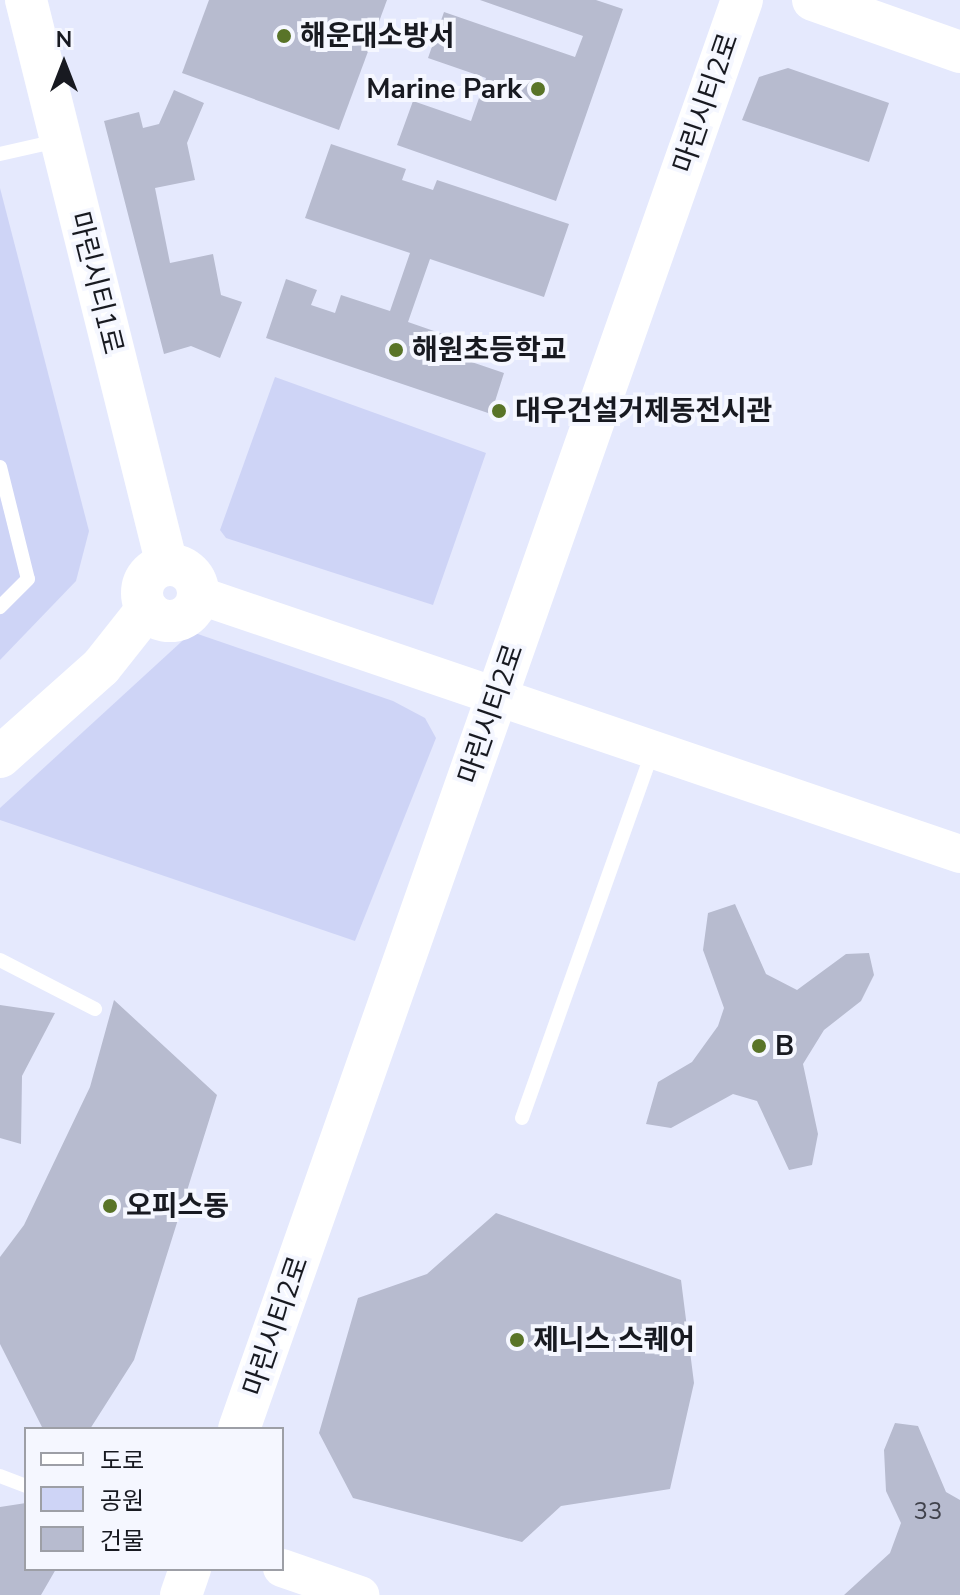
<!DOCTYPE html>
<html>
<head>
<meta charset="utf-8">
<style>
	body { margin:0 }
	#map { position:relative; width:960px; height:1595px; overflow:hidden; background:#e5e9fd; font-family:"Nunito Sans","Noto Sans KR",sans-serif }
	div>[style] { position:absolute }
	.green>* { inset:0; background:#ced4f6 }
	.building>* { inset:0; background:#b7bbcf }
	.service>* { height:14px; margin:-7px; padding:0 7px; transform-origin:7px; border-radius:7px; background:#fff }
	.tertiary>* { height:38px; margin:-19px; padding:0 19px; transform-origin:19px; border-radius:19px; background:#fff }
	.secondary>* { height:42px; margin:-21px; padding:0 21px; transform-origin:21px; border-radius:21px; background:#fff }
	.secondary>.ring { margin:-21px; padding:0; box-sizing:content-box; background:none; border:42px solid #fff; border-radius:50% }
	.dots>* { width:22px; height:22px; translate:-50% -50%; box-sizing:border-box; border:4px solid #f5f7ff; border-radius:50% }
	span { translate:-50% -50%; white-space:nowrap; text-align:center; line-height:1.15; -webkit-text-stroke:8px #f5f7ff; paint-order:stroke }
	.number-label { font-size:24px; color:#40424c }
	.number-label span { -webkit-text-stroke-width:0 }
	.poi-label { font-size:28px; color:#181a21; font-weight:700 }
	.left { translate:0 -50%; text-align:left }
	.right { translate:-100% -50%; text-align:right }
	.street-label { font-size:28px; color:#181a21 }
	.legend { position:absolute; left:24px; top:1427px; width:260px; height:144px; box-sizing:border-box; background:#f5f7ff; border:2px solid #9d9fa6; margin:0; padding:10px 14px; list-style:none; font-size:24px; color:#181a21 }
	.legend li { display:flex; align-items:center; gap:16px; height:40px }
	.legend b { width:40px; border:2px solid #9d9fa6 }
	.north { position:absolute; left:24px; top:24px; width:80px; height:80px; -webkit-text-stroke:6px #f5f7ff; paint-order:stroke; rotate:0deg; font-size:22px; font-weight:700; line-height:32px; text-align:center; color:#181a21 }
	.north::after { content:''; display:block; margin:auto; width:28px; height:36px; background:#181a21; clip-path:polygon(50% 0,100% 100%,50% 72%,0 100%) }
</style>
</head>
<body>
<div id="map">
	<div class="green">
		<div style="clip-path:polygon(0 188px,89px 531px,76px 581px,0 660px)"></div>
		<div style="clip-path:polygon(275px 377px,486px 453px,433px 605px,226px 538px,220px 530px)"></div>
		<div style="clip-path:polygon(192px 632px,393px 701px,425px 718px,436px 738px,355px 941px,0 820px,0 808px)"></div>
	</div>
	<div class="building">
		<div style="clip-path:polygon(209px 0,387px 0,339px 130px,182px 73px)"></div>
		<div style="clip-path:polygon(480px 0,596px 0,623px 9px,556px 201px,397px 145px,413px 101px,471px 121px,486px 78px,428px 58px,444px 12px,575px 57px,583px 36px)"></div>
		<div style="clip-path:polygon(788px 68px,889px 103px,869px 162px,742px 120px,759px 77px)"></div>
		<div style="clip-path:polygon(174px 90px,204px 103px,187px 143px,195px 180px,155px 188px,170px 263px,213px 254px,221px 295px,242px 302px,220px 358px,191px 346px,164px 354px,104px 121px,139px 112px,143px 128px,159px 124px)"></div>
		<div style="clip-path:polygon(331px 144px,406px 169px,402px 180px,433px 190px,437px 180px,569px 224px,544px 297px,430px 259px,408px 322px,457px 339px,451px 355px,504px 373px,491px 414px,266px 338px,286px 279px,317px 290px,311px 305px,335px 313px,341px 295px,390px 311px,410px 253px,305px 218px)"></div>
		<div style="clip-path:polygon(735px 904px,766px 974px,797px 990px,846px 954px,869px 953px,874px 975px,861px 1001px,824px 1030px,803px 1064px,818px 1134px,812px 1165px,789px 1170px,757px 1101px,733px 1094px,671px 1128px,646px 1124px,658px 1082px,692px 1062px,718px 1026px,724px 1008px,703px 950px,708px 913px)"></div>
		<div style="clip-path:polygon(114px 1000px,217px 1095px,134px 1360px,90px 1429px,43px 1429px,0 1344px,0 1257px,24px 1225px,90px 1087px)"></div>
		<div style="clip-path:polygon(0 1005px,55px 1013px,22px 1076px,21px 1144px,0 1138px)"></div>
		<div style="clip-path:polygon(496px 1213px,681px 1280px,694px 1383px,670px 1489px,561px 1506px,522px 1542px,353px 1498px,319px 1433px,358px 1298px,427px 1274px)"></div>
		<div style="clip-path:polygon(895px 1423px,918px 1426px,946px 1492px,960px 1500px,960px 1595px,844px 1595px,890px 1553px,901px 1523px,886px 1491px,884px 1450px)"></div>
		<div style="clip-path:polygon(26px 1503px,26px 1569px,56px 1569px,41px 1595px,0 1595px,0 1507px)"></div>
	</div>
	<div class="service">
		<div style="left:0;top:154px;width:58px;rotate:-12.8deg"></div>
		<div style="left:0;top:467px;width:115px;rotate:76deg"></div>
		<div style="left:28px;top:579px;width:40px;rotate:135deg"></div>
		<div style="left:0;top:960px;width:107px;rotate:27.3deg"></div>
		<div style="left:522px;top:1118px;width:388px;rotate:-70.4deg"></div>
		<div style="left:0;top:1476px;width:28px;rotate:21deg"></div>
	</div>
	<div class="tertiary">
		<div style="left:198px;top:595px;width:805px;rotate:18.77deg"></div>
		<div style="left:282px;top:1568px;width:83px;rotate:19.1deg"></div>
	</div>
	<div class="secondary">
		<div style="left:26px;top:0;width:582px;rotate:75.99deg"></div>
		<div style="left:813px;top:0;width:156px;rotate:19.5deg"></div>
		<div class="ring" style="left:142px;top:565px;width:14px;height:14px"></div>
		<div style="left:0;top:757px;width:135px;rotate:-41.7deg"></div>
		<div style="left:101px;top:667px;width:74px;rotate:-51.6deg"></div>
		<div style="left:239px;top:1429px;width:1515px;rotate:-70.61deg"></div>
		<div style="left:181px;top:1595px;width:28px;rotate:-71deg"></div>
	</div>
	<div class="dots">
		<div style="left:284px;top:36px;background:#597428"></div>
		<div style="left:538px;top:89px;background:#597428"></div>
		<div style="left:396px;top:350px;background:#597428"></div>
		<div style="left:499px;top:411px;background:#597428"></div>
		<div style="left:759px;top:1046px;background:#597428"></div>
		<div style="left:110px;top:1206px;background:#597428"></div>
		<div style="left:517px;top:1340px;background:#597428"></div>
	</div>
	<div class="number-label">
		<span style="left:928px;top:1512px">33</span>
	</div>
	<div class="poi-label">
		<span class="left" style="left:300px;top:36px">해운대소방서</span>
		<span class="right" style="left:522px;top:89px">Marine Park</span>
		<span class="left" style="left:412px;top:350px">해원초등학교</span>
		<span class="left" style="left:515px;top:411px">대우건설거제동전시관</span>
		<span class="left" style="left:775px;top:1046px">B</span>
		<span class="left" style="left:126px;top:1206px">오피스동</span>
		<span class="left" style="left:533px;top:1340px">제니스 스퀘어</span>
	</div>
	<div class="street-label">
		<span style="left:706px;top:103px;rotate:-71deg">마린시티2로</span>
		<span style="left:96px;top:283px;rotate:76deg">마린시티1로</span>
		<span style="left:491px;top:714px;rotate:-71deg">마린시티2로</span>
		<span style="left:276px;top:1326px;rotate:-71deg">마린시티2로</span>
	</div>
	<ul class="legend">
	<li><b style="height:10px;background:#fff"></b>도로</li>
	<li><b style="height:22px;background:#ced4f6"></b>공원</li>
	<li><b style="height:22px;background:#b7bbcf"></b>건물</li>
	</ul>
	<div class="north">N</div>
</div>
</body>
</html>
